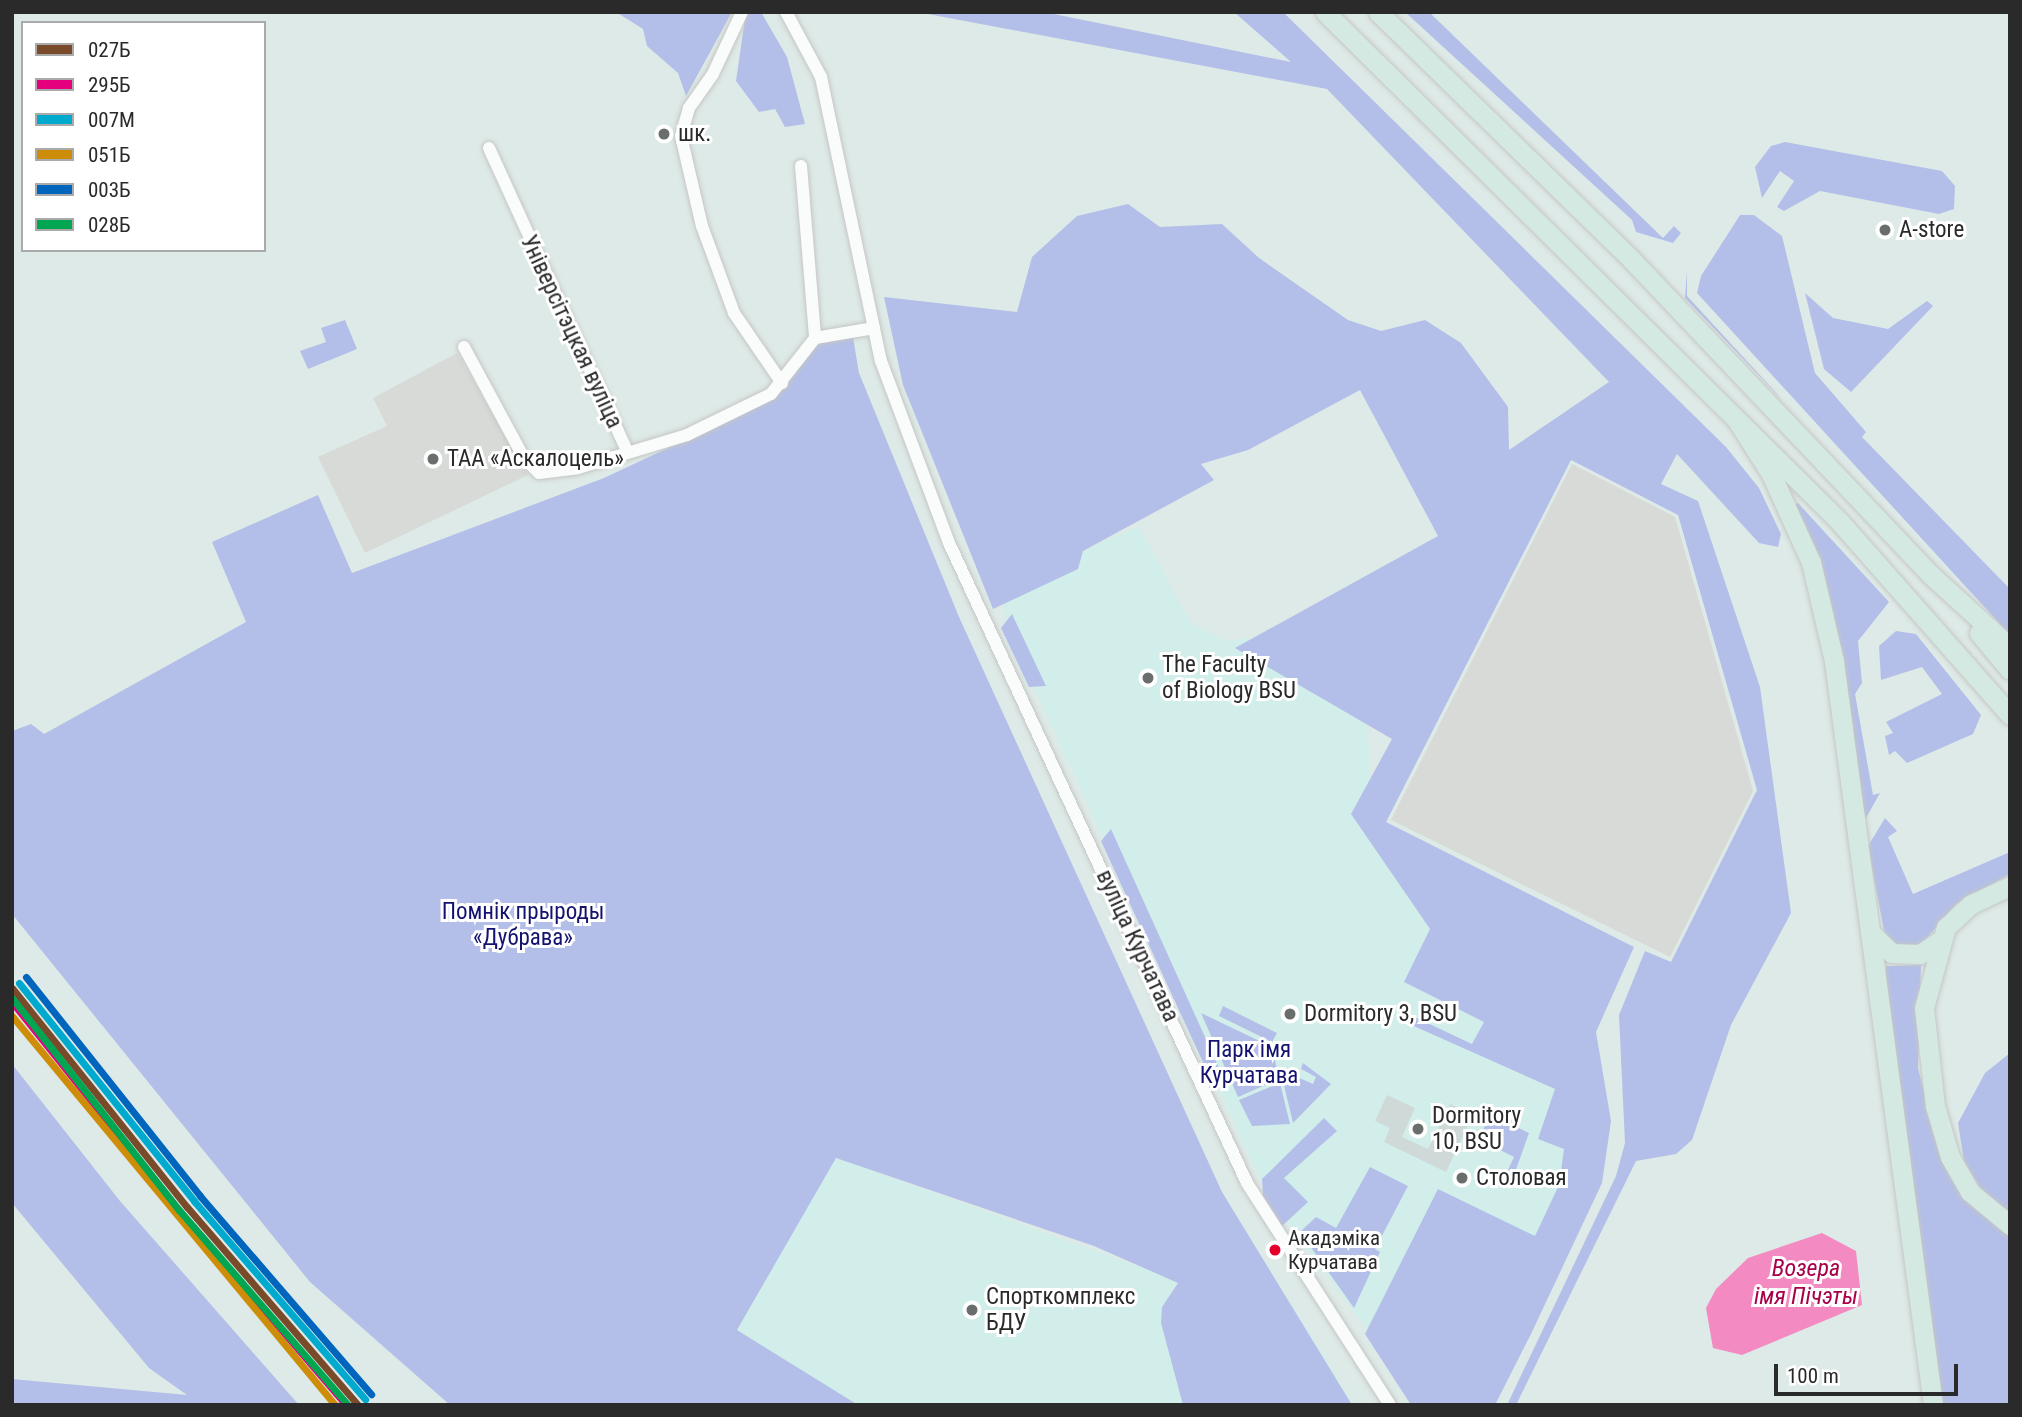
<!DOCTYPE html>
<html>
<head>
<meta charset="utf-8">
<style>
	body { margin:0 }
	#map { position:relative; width:2022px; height:1417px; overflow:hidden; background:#deeae7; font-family:"Roboto Condensed",sans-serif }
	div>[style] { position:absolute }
	.industrial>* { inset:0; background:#d7dad6 }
	.education>* { inset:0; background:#d2eeea }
	.green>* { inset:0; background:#b3bfe9 }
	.plaza>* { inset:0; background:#cfdad8 }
	.water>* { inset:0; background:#f38ac1 }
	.roads { filter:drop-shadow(0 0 2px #c5c6c5) drop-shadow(0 0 2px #c5c6c5) }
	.minor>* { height:12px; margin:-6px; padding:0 6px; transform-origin:6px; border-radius:6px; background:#fafcfb }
	.highway>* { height:19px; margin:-9.5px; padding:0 9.5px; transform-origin:9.5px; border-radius:9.5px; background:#d3e9e2 }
	.rail-1>* { height:7px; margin:-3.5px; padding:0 3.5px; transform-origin:3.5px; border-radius:3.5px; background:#7a4b2a }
	.rail-2>* { height:7px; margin:-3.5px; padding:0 3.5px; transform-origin:3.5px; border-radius:3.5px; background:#e5007d }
	.rail-3>* { height:7px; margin:-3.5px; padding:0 3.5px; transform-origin:3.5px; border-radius:3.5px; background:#00a9ce }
	.rail-4>* { height:7px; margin:-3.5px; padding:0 3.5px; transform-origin:3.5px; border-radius:3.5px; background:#ce8d08 }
	.rail-5>* { height:7px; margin:-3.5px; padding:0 3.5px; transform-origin:3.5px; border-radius:3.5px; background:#0065bd }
	.rail-6>* { height:7px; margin:-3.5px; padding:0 3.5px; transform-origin:3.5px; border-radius:3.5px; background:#00a651 }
	.dots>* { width:19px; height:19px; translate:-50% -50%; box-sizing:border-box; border:4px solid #fff; border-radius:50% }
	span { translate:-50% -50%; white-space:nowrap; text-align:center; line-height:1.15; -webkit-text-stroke:6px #fff; paint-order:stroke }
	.bus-label { font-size:21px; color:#2a2a2a }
	.left { translate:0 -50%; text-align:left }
	.poi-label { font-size:23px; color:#2a2a2a }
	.street-label { font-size:23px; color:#2a2a2a }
	.park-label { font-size:23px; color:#131270 }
	.water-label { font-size:24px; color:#a80049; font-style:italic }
	.frame { position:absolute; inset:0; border:14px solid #2a2a2a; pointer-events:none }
	.legend { position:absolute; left:21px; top:21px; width:245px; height:231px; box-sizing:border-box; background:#fff; border:2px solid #aaa; margin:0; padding:9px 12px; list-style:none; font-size:21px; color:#2a2a2a }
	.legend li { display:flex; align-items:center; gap:14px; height:35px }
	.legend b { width:35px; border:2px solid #aaa }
	.scale { position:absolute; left:1774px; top:1364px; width:184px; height:32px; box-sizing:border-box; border:4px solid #2a2a2a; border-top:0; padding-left:9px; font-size:21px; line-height:24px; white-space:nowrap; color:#2a2a2a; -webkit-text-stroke:5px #fff; paint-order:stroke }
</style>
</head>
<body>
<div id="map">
	<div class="industrial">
		<div style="clip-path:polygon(457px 353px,528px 475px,365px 553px,318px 457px,387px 426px,373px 398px)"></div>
		<div style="clip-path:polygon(1572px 464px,1675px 517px,1753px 791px,1670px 957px,1391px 820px)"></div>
	</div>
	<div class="education">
		<div style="clip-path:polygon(1139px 526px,1191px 623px,1227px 641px,1246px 638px,1367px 702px,1372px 834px,1576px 1082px,1569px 1188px,1543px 1252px,1373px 1337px,1268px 1197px,1006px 627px,1001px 588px)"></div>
		<div style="clip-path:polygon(835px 1157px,1162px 1275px,1222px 1192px,1354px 1405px,858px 1405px,737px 1330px)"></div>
	</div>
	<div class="green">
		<div style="clip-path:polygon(616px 12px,732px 12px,686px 96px,678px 73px,647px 46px,643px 29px)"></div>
		<div style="clip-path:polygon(746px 12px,761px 12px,787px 57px,805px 124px,785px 127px,775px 109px,759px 112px,736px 81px)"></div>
		<div style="clip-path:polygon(917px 12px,1044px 12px,1291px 62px,1234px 12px,1283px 12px,1726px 447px,1759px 488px,1781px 534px,1778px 547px,1759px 543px,1677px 454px,1661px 484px,1698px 501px,1760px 687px,1791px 913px,1731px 1025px,1692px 1140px,1676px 1154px,1636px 1161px,1516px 1405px,1507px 1405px,1616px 1176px,1625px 1143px,1619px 1015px,1645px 951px,1671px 962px,1757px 790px,1678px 515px,1571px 460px,1386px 822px,1634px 947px,1596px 1032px,1611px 1121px,1602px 1183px,1531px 1334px,1495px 1405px,1411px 1405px,1365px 1334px,1438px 1189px,1535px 1236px,1559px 1185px,1564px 1149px,1538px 1139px,1555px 1089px,1398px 1019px,1402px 1011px,1472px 1044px,1484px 1022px,1404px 982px,1430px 929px,1351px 814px,1392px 739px,1235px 648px,1438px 536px,1360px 390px,1248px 450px,1201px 464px,1214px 480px,1083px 551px,1078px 569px,993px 609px,903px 385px,884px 297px,1017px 312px,1032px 257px,1077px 216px,1128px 204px,1160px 227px,1222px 224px,1259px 258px,1348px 320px,1381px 331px,1425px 320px,1461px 343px,1508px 407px,1509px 450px,1609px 382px,1327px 89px)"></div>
		<div style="clip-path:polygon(1405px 12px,1429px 12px,1663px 238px,1674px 226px,1681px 233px,1673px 243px,1636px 232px,1632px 220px)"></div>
		<div style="clip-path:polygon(1785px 142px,1942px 171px,1955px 186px,1954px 209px,1939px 214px,1820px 191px,1784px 211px,1777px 207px,1794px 181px,1780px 171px,1762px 198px,1755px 167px,1771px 146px)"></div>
		<div style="clip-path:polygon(1740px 215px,1754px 215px,1782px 236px,1815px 373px,1866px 432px,1862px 437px,2010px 589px,2010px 635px,1697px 293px,1701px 276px)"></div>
		<div style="clip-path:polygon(1687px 271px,1687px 296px,1787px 405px,1685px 298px)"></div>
		<div style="clip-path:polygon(1805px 293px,1833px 318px,1888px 329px,1927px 301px,1933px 306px,1851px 392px,1824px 369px)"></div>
		<div style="clip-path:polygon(345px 320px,357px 349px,308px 369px,300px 351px,326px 342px,321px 328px)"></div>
		<div style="clip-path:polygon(853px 337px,859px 373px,959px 617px,1222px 1192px,1352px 1405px,1183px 1405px,1161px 1323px,1162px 1307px,1178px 1283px,1094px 1246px,836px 1158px,737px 1330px,858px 1405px,450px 1405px,310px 1282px,12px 914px,12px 731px,31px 724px,44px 734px,246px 622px,212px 542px,318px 495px,352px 573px,604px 478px,768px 401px,817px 342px)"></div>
		<div style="clip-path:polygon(1798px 503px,1889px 602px,1858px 641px,1862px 683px,1855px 694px,1873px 795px,1880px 793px,1866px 818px,1793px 505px)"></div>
		<div style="clip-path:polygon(1012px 614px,1046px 686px,1029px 687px,1001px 628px)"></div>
		<div style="clip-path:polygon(1896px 631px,1916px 634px,1981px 715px,1973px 734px,1907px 763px,1895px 751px,1889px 755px,1885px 736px,1893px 733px,1886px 722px,1942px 694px,1922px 667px,1881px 680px,1879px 646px)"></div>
		<div style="clip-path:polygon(1885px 818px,1897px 831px,1888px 837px,1913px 894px,2010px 852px,2010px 874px,1956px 904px,1921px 945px,1897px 947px,1885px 936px,1868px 846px)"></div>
		<div style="clip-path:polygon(1111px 829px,1219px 1068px,1208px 1073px,1101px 841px)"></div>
		<div style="clip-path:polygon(1921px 965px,1918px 1068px,1936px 1139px,2010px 1232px,2010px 1405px,1940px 1405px,1885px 984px,1886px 966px)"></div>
		<div style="clip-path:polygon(1223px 1006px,1277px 1033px,1272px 1042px,1219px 1016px)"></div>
		<div style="clip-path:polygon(1201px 1013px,1272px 1047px,1279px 1079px,1238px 1097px)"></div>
		<div style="clip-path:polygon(2010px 1053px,2010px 1215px,1985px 1196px,1964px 1161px,1958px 1123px,1985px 1073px)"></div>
		<div style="clip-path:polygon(1303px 1063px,1331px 1084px,1293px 1123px,1283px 1081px,1295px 1076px,1313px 1084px,1316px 1077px,1301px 1069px)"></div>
		<div style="clip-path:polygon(12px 1064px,120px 1201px,299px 1405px,12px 1405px,12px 1379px,187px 1395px,149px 1368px,12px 1203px)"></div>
		<div style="clip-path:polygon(1280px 1083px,1290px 1124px,1252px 1126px,1239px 1100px)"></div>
		<div style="clip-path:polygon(1491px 1115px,1529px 1133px,1514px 1175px,1508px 1170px,1514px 1157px,1478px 1139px)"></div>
		<div style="clip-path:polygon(1324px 1118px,1337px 1131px,1284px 1178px,1308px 1202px,1282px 1226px,1263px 1196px,1262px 1179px)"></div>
		<div style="clip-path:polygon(1370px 1167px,1408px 1186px,1375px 1249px,1380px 1252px,1354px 1308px,1300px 1232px,1316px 1217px,1336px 1228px)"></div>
	</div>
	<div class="plaza">
		<div style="clip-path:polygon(1387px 1095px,1415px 1108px,1402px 1137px,1428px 1149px,1450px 1104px,1473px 1115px,1446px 1172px,1384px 1142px,1390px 1128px,1375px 1121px)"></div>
	</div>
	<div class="water">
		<div style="clip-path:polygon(1822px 1233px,1856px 1251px,1862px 1305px,1742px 1355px,1713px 1348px,1706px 1308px,1716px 1289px,1748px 1258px)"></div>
	</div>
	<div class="roads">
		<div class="minor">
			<div style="left:742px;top:12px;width:68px;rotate:115.1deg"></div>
			<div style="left:713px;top:74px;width:42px;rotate:125.2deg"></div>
			<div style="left:689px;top:108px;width:29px;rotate:106deg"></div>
			<div style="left:681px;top:136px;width:92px;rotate:76.9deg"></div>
			<div style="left:702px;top:226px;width:93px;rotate:69.8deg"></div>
			<div style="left:734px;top:313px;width:85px;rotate:55.6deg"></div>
			<div style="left:786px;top:12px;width:74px;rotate:61.7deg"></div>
			<div style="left:821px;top:77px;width:290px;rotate:78.1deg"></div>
			<div style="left:881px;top:361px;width:194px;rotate:69.5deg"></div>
			<div style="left:949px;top:543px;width:706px;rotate:65.03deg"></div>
			<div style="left:1247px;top:1183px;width:264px;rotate:57.2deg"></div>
			<div style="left:489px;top:148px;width:333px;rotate:65.5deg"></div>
			<div style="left:801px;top:166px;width:173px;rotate:85.3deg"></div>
			<div style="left:464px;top:347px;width:126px;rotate:61.6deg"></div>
			<div style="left:524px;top:458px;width:21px;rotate:45deg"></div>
			<div style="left:539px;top:473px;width:39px;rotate:-7deg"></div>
			<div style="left:578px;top:468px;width:114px;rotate:-16.8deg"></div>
			<div style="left:687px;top:435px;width:93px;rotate:-26deg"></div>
			<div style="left:771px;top:394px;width:71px;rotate:-51.8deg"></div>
			<div style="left:815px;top:338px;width:60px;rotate:-9.6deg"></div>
		</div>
		<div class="highway">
			<div style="left:1325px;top:12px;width:723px;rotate:44.72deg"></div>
			<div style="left:1839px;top:521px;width:259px;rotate:48.6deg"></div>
			<div style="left:1378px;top:12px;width:354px;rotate:44.3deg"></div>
			<div style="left:1631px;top:259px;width:437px;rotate:46.5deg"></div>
			<div style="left:1932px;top:576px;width:105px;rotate:42.3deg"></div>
			<div style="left:1738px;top:422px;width:62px;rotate:57.6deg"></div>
			<div style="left:1771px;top:474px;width:97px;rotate:65.6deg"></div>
			<div style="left:1811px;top:562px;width:102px;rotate:76.9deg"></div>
			<div style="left:1834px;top:661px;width:751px;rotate:82.42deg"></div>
			<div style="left:1979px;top:633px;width:48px;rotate:50deg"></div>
			<div style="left:2010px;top:886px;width:43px;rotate:155.2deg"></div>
			<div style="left:1971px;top:904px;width:34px;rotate:137deg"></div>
			<div style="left:1946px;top:927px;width:84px;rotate:105.2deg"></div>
			<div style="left:1924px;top:1008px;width:99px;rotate:83.6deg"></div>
			<div style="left:1935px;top:1106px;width:53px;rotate:73.6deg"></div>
			<div style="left:1950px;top:1157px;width:40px;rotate:60.3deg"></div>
			<div style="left:1970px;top:1192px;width:52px;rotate:39.5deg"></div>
			<div style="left:1870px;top:932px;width:30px;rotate:44deg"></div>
			<div style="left:1892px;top:953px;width:28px;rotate:2deg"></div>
			<div style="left:1920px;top:954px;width:22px;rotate:-34deg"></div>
		</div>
	</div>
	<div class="rail-1">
		<div style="left:12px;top:988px;width:280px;rotate:51.4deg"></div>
		<div style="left:187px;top:1207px;width:262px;rotate:49.2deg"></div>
	</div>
	<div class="rail-2">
		<div style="left:12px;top:1002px;width:269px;rotate:51.3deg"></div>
		<div style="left:180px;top:1212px;width:255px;rotate:49.3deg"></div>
	</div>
	<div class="rail-3">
		<div style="left:19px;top:983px;width:280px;rotate:51.2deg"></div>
		<div style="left:194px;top:1201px;width:262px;rotate:49.2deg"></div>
	</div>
	<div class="rail-4">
		<div style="left:12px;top:1016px;width:506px;rotate:50.3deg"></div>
	</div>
	<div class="rail-5">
		<div style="left:26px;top:977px;width:280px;rotate:51.5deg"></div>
		<div style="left:200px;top:1196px;width:262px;rotate:49.2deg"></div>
	</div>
	<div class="rail-6">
		<div style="left:12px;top:998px;width:270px;rotate:51.8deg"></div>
		<div style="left:179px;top:1210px;width:258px;rotate:49.1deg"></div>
	</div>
	<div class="dots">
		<div style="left:664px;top:134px;background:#696d6c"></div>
		<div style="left:1885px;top:230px;background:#696d6c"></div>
		<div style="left:433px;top:459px;background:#696d6c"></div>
		<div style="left:1148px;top:678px;background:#696d6c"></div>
		<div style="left:1290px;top:1014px;background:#696d6c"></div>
		<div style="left:1418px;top:1129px;background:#696d6c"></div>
		<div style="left:1462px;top:1178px;background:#696d6c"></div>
		<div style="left:1275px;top:1250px;background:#e4002b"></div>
		<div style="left:972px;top:1310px;background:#696d6c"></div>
	</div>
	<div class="bus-label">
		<span class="left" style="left:1288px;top:1250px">Акадэміка<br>Курчатава</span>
	</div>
	<div class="poi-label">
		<span class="left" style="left:678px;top:134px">шк.</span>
		<span class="left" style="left:1899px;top:230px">А-store</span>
		<span class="left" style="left:447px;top:459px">ТАА «Аскалоцель»</span>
		<span class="left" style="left:1162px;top:678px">The Faculty<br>of Biology BSU</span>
		<span class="left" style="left:1304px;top:1014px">Dormitory 3, BSU</span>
		<span class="left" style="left:1432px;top:1129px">Dormitory<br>10, BSU</span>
		<span class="left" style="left:1476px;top:1178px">Столовая</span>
		<span class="left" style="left:986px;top:1310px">Спорткомплекс<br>БДУ</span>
	</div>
	<div class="street-label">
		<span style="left:571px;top:332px;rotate:65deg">Універсітэцкая вуліца</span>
		<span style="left:1137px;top:946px;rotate:65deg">вуліца Курчатава</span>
	</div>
	<div class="park-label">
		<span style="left:523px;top:925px">Помнік прыроды<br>«Дубрава»</span>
		<span style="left:1249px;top:1063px">Парк імя<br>Курчатава</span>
	</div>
	<div class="water-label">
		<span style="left:1806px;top:1283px">Возера<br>імя Пічэты</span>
	</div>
	<div class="frame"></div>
	<ul class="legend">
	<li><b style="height:9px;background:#7a4b2a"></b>027Б</li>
	<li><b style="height:9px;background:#e5007d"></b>295Б</li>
	<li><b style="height:9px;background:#00a9ce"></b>007М</li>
	<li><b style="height:9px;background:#ce8d08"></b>051Б</li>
	<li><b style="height:9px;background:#0065bd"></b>003Б</li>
	<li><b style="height:9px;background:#00a651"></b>028Б</li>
	</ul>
	<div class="scale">100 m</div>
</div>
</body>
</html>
